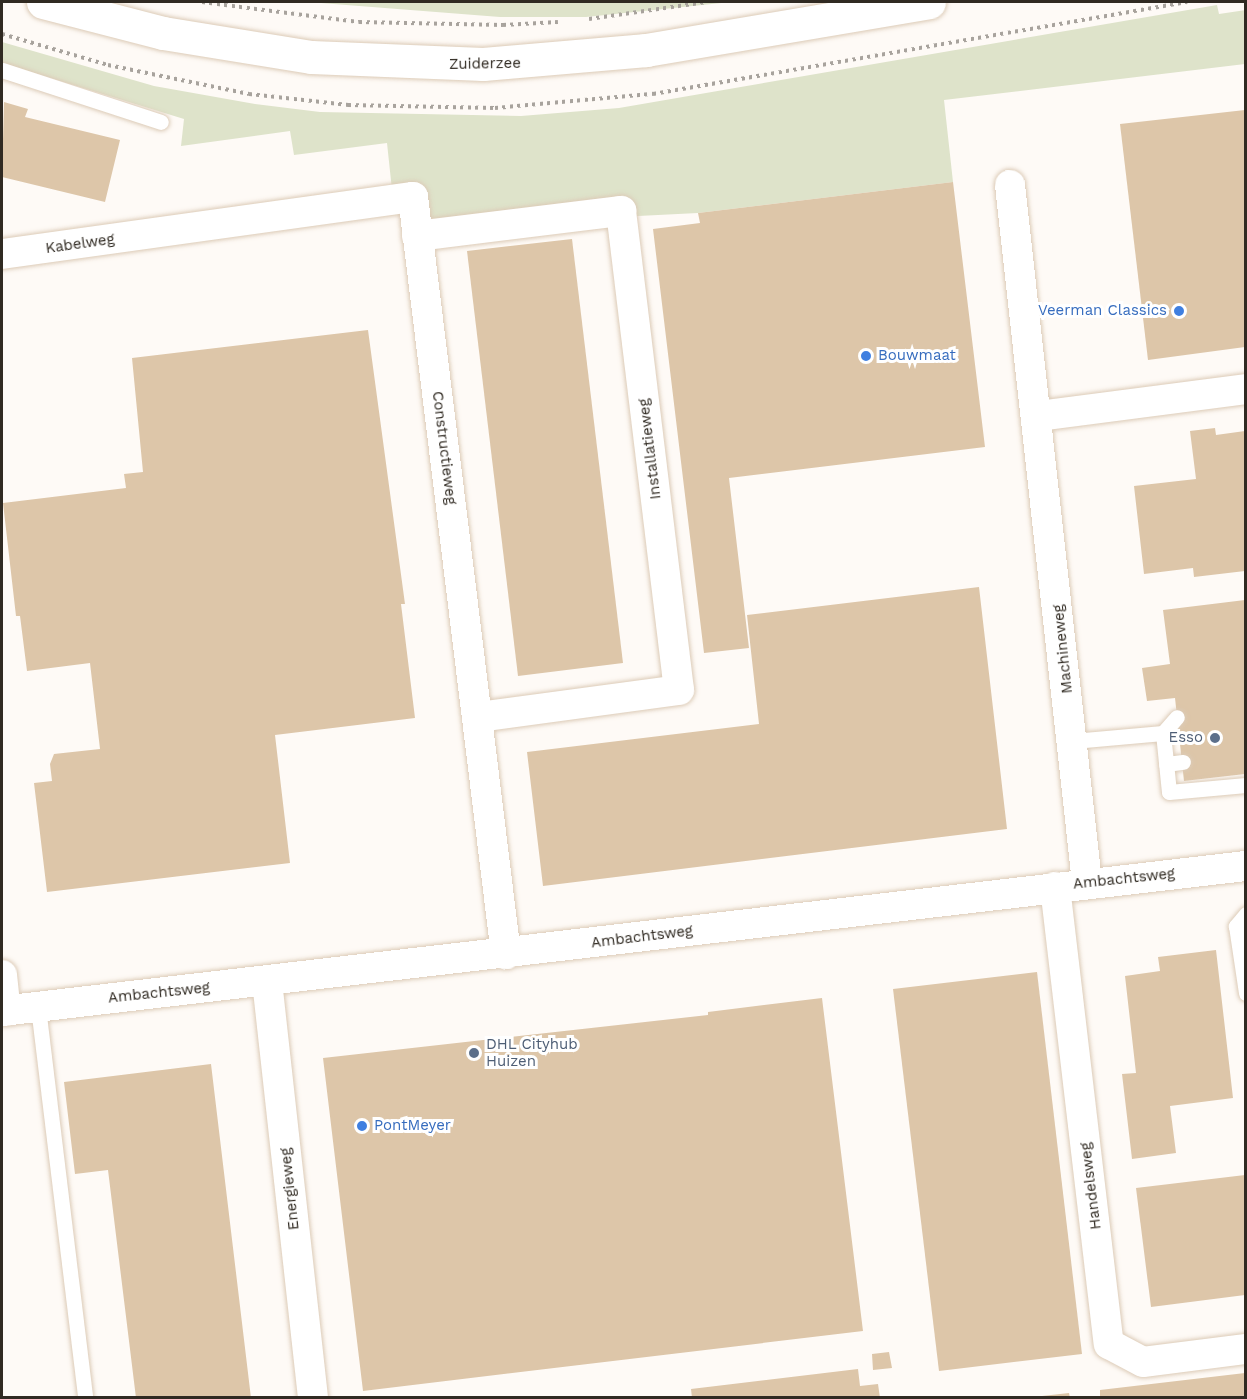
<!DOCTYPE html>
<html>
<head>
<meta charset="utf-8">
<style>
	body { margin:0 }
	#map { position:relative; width:1247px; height:1399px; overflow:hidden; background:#fefaf6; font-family:"Work Sans",sans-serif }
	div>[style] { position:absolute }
	.green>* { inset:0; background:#dee3ca }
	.building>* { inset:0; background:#ddc6a9 }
	.path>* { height:4px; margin-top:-2px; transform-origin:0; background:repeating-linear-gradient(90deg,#a8a39d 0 3px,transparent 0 7.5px) }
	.roads { filter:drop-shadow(0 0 2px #dccbb7) drop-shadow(0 0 2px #dccbb7) }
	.service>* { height:15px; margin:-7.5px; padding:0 7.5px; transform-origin:7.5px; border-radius:7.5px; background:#fff }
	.minor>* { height:30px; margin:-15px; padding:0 15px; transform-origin:15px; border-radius:15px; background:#fff }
	.tertiary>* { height:33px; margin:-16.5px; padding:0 16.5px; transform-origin:16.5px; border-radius:16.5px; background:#fff }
	.dots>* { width:16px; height:16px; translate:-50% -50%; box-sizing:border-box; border:3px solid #fff; border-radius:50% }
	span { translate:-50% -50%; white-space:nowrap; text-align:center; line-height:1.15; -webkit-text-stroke:6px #fff; paint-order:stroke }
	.street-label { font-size:15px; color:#302a22 }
	.shop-label { font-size:15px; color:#366cbe }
	.right { translate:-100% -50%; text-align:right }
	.left { translate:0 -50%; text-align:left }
	.service-label { font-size:15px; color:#4e5e75 }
	.frame { position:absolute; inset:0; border:3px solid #302a22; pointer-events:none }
</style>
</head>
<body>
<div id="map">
	<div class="green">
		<div style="clip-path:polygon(308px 2px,731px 2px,586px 17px,500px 17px)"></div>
		<div style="clip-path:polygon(1217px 5px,1219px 14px,1246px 10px,1245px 64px,944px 100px,953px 182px,698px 213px,416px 227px,392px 190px,387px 143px,294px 155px,290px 131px,181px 146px,184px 119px,2px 63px,2px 42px,154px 86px,255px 104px,320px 112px,521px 116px,619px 108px)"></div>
	</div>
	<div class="building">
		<div style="clip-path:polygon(4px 102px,28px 109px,25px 117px,120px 140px,105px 202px,2px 177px)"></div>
		<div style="clip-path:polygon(1245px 110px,1245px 347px,1148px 360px,1120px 124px)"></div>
		<div style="clip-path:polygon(953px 182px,985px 447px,729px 478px,749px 648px,704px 653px,653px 229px,700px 223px,698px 213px)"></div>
		<div style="clip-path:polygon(572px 239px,623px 663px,518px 676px,467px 251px)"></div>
		<div style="clip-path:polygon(368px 330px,405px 604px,401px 604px,415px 718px,275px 735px,290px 863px,47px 892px,34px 783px,52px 781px,50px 764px,54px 754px,100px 749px,90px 663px,27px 671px,20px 616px,16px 616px,3px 503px,126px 488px,124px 474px,143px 472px,132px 358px)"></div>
		<div style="clip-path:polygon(1215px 428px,1216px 435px,1245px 431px,1245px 571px,1194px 577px,1193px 568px,1144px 574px,1134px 486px,1196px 479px,1190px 431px)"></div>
		<div style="clip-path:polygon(979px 587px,1007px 829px,543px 886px,527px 752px,759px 724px,747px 615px)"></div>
		<div style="clip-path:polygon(1245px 600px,1245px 774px,1184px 781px,1175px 698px,1147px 701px,1142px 668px,1170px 664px,1163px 610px)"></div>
		<div style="clip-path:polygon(1216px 950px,1233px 1098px,1170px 1106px,1176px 1153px,1132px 1159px,1122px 1074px,1136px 1073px,1125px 976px,1160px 971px,1158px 957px)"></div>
		<div style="clip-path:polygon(1037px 972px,1082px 1354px,939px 1371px,893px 989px)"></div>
		<div style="clip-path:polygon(822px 998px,863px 1331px,363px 1391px,323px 1058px,708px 1015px,708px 1012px)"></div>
		<div style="clip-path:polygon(211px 1064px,251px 1398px,136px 1398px,108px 1170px,75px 1174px,64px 1082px)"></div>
		<div style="clip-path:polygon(1245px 1175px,1245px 1295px,1151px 1307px,1136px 1188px)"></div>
		<div style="clip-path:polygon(889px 1352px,892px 1368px,873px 1370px,872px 1354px)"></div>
		<div style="clip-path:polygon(858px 1369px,860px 1386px,878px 1384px,880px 1398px,692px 1398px,691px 1389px)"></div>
		<div style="clip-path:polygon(1245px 1373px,1245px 1398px,1100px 1398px,1100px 1390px)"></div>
		<div style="clip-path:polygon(1069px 1393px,1070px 1398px,1042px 1398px,1042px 1396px)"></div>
	</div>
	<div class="path">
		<div style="left:202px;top:2px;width:158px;rotate:7.3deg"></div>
		<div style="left:359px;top:22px;width:144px;rotate:1.2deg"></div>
		<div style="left:503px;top:25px;width:55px;rotate:-3.1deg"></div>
		<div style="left:589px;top:19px;width:119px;rotate:-8.2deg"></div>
		<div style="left:2px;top:34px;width:110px;rotate:16.3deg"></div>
		<div style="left:108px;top:65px;width:144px;rotate:11.6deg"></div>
		<div style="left:249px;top:94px;width:100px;rotate:6.3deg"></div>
		<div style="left:348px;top:105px;width:147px;rotate:1.2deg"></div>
		<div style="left:495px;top:108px;width:159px;rotate:-5.1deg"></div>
		<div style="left:653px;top:94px;width:542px;rotate:-9.78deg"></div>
	</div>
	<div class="roads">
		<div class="service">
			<div style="left:2px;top:70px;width:167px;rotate:18.1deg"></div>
			<div style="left:1163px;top:733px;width:21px;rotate:-49deg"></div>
			<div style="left:1073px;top:741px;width:90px;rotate:-5.1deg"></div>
			<div style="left:1163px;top:733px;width:59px;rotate:84.2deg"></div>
			<div style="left:1169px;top:792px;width:77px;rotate:-5.2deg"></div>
			<div style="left:1166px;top:764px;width:17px;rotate:-7deg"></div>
			<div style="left:1246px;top:914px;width:16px;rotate:130deg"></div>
			<div style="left:1236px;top:926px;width:68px;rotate:81.5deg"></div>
			<div style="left:38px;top:1007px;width:394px;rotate:83.1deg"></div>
		</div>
		<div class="minor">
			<div style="left:1010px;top:185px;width:702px;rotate:83.7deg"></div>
			<div style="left:417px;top:236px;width:206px;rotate:-7deg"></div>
			<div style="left:621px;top:211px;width:482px;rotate:83.1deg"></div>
			<div style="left:679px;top:690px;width:203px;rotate:172.3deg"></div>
			<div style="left:2px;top:254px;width:415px;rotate:-7.9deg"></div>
			<div style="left:413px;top:197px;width:763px;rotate:83deg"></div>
			<div style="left:1039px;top:416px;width:209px;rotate:-7.4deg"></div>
			<div style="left:1055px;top:887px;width:460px;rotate:83.3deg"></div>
			<div style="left:1109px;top:1344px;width:38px;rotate:28deg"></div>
			<div style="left:1143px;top:1362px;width:104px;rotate:-7.2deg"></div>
			<div style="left:2px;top:975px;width:36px;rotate:84deg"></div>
			<div style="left:267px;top:981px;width:420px;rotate:83.7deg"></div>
			<div style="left:2px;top:1011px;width:1252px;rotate:-6.65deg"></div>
		</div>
		<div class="tertiary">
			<div style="left:43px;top:2px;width:124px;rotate:14.5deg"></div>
			<div style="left:163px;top:33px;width:150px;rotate:9.2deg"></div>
			<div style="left:311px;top:57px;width:172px;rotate:2.3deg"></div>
			<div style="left:483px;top:64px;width:164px;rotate:-4.9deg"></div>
			<div style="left:646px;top:50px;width:287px;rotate:-9.6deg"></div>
		</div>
	</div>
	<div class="dots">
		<div style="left:1179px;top:311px;background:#3f7fe0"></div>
		<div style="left:866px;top:356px;background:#3f7fe0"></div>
		<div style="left:1215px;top:738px;background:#5c6f8a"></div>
		<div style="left:474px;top:1053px;background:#5c6f8a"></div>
		<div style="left:362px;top:1126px;background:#3f7fe0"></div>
	</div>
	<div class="street-label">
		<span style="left:485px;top:64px;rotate:-1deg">Zuiderzee</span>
		<span style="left:80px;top:244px;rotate:-8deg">Kabelweg</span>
		<span style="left:444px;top:448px;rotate:83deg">Constructieweg</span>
		<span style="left:650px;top:449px;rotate:-97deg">Installatieweg</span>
		<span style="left:1063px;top:649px;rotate:-96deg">Machineweg</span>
		<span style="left:1124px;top:879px;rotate:-6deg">Ambachtsweg</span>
		<span style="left:642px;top:937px;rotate:-7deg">Ambachtsweg</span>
		<span style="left:159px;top:993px;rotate:-6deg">Ambachtsweg</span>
		<span style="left:1091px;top:1186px;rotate:-97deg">Handelsweg</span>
		<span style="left:290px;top:1189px;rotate:-96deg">Energieweg</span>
	</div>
	<div class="shop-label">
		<span class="right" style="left:1167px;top:311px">Veerman Classics</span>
		<span class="left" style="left:878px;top:356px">Bouwmaat</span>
		<span class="left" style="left:374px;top:1126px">PontMeyer</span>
	</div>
	<div class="service-label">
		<span class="right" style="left:1203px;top:738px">Esso</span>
		<span class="left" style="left:486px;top:1053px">DHL Cityhub<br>Huizen</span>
	</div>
	<div class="frame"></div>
</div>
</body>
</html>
